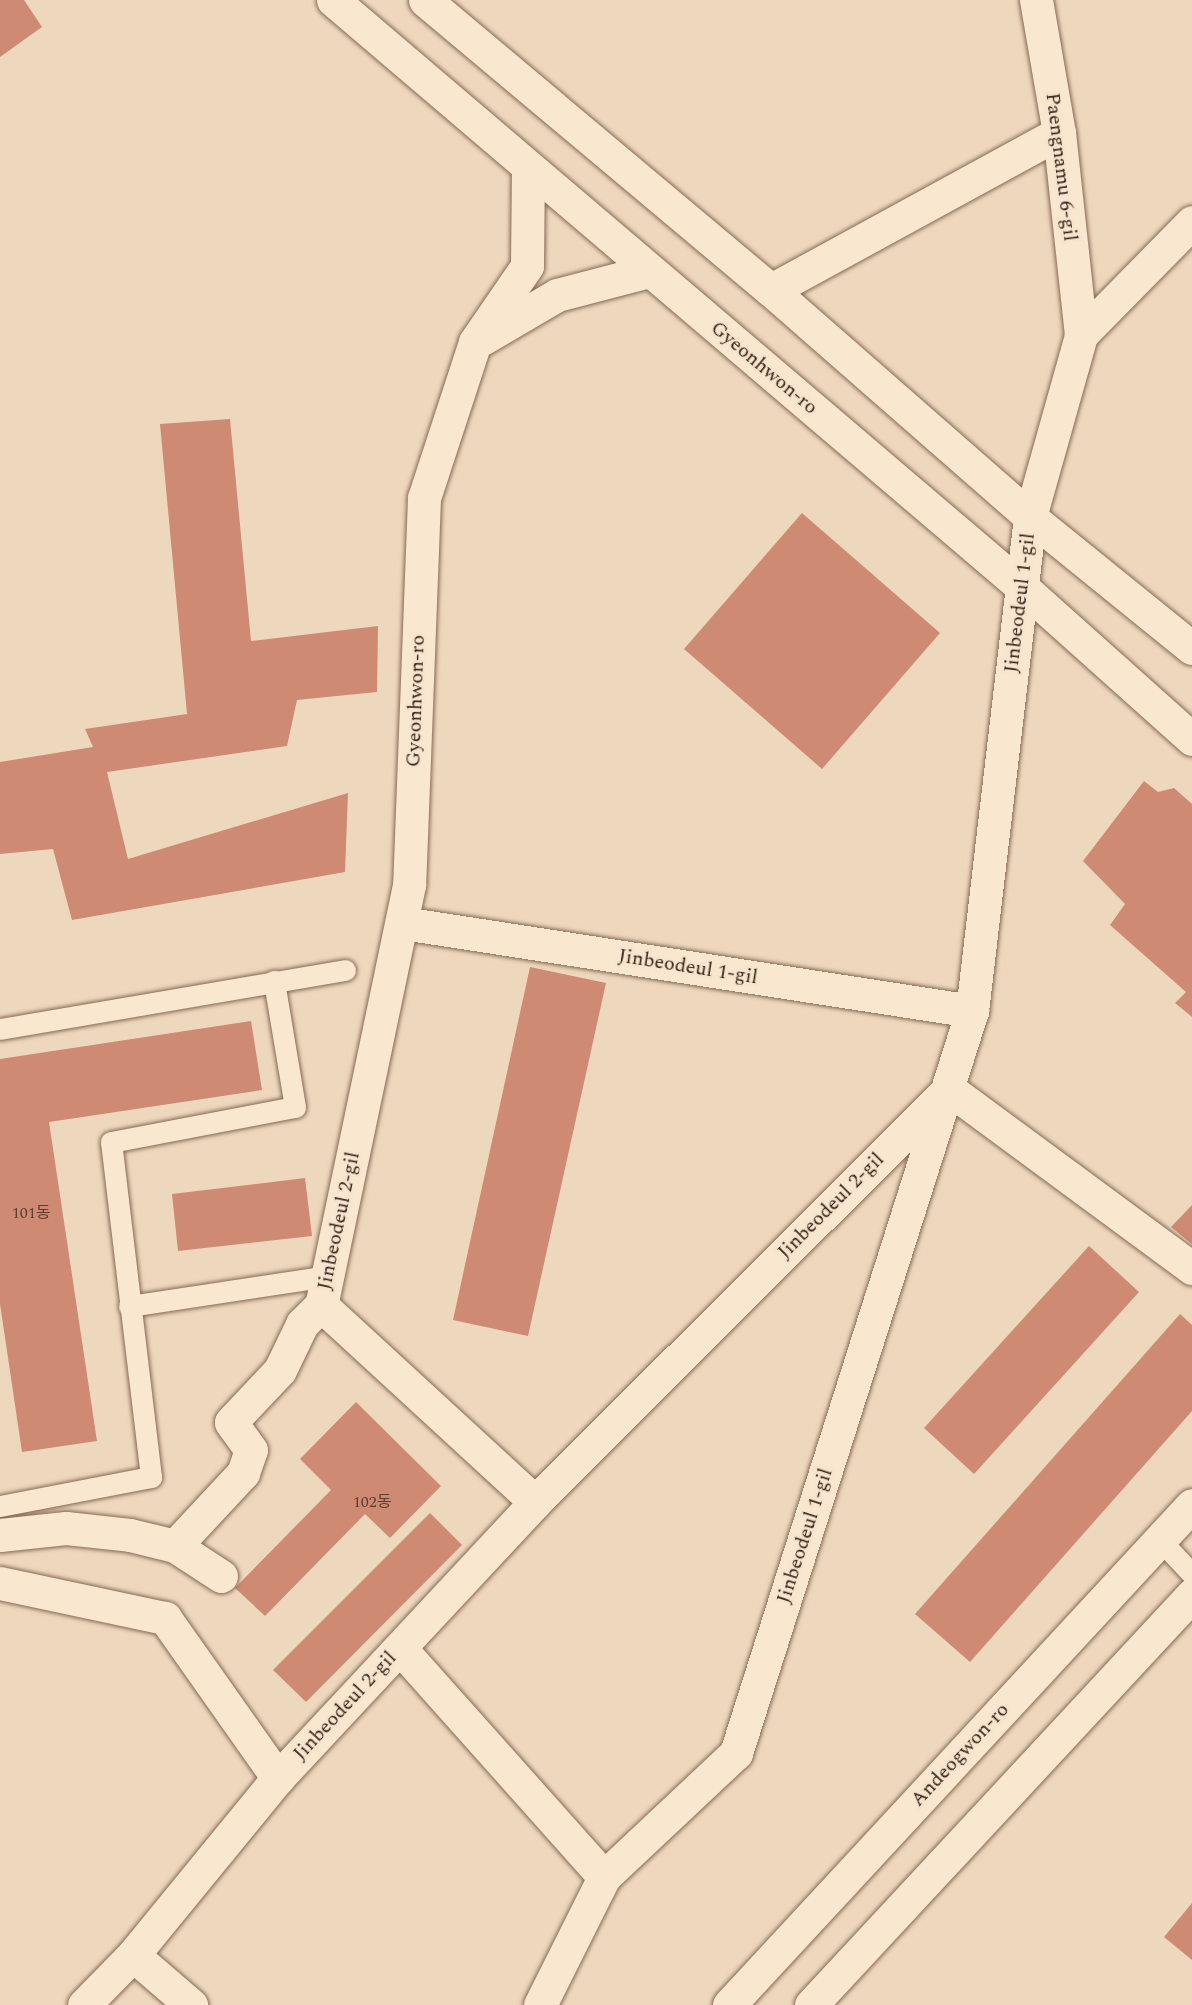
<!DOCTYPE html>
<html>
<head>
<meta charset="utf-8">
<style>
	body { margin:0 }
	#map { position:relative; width:1192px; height:2005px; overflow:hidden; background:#eed8bd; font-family:Spectral,"Noto Sans KR",serif }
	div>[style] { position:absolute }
	.building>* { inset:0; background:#ce8a72 }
	.roads { filter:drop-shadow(0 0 2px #866956) drop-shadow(0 0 2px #866956) }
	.lane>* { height:21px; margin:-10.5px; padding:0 10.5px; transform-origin:10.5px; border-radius:10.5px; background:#f9e7d0 }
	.street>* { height:33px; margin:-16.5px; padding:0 16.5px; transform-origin:16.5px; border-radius:16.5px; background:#f9e7d0 }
	.secondary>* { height:33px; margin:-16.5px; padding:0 16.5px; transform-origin:16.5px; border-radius:16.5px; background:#f9e7d0 }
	span { translate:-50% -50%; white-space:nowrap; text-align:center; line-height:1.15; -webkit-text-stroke:5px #f6e4cc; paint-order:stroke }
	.number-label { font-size:16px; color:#5b3e31 }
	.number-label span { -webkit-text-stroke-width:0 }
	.street-label { font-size:20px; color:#35241b }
</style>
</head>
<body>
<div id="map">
	<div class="building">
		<div style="clip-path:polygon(0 0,24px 0,42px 27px,0 57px)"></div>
		<div style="clip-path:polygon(230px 419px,251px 641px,378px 626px,377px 692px,297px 700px,287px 746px,107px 772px,128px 859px,348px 793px,345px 872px,72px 920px,53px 849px,0 854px,0 762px,93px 747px,85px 729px,187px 714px,160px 424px)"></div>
		<div style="clip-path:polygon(802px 513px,940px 633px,822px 769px,684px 649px)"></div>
		<div style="clip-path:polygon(1144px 781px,1158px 792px,1174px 788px,1192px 804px,1192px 1017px,1175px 1003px,1186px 992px,1110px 925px,1125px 904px,1083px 861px)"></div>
		<div style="clip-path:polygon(530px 967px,606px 983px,528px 1336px,453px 1320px)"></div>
		<div style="clip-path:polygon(251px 1021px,262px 1090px,49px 1122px,97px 1441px,22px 1452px,0 1304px,0 1059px)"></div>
		<div style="clip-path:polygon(305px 1178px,312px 1236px,178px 1251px,172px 1194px)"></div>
		<div style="clip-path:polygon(1192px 1205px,1192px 1244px,1171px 1227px)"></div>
		<div style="clip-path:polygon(1089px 1246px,1139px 1292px,974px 1474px,924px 1428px)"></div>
		<div style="clip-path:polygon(1180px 1314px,1192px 1325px,1192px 1411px,970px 1662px,915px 1614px)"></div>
		<div style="clip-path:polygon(356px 1402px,441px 1486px,390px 1538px,365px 1514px,265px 1616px,235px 1588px,331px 1490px,300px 1459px)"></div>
		<div style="clip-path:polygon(430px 1513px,462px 1545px,306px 1702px,273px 1670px)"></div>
		<div style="clip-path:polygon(1192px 1903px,1192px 1960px,1164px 1937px)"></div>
	</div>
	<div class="roads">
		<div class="lane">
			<div style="left:0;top:1029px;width:350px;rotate:-9.7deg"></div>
			<div style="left:129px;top:1306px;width:200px;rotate:-8.6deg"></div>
			<div style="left:0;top:1506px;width:154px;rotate:-10.9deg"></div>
			<div style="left:151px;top:1477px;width:337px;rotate:-96.8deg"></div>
			<div style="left:111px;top:1142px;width:187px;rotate:-10.8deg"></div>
			<div style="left:295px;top:1107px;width:128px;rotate:-99.5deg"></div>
			<div style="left:1160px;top:1540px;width:47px;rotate:46.7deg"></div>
		</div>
		<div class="street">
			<div style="left:528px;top:168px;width:98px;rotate:90.6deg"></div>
			<div style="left:527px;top:266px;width:92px;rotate:124.4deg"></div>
			<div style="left:475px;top:342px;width:164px;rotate:108.1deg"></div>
			<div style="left:424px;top:498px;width:387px;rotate:92.2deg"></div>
			<div style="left:409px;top:885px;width:429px;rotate:101.8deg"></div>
			<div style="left:321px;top:1305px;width:291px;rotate:42.6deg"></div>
			<div style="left:771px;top:290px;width:328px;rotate:-28.6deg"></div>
			<div style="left:1081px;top:335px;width:158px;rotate:-45.5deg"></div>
			<div style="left:482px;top:339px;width:87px;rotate:-30.4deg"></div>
			<div style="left:557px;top:295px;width:95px;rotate:-14.6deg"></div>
			<div style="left:403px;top:923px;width:576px;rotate:8.79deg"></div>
			<div style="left:0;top:1535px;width:66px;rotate:-6.1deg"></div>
			<div style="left:66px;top:1528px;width:64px;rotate:6.2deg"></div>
			<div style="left:130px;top:1535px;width:46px;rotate:13.7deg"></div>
			<div style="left:221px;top:1576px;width:55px;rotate:-146.9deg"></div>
			<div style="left:175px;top:1546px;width:100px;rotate:-47deg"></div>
			<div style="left:243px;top:1473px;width:24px;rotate:-71deg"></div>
			<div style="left:251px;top:1450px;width:34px;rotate:-126deg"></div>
			<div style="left:231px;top:1422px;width:71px;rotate:-46.7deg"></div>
			<div style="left:280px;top:1370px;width:51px;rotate:-64.4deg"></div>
			<div style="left:302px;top:1324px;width:27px;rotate:-45deg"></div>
			<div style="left:0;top:1583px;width:169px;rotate:12deg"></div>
			<div style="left:165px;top:1618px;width:196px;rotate:54.8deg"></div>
			<div style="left:400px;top:1648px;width:307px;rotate:48.3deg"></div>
			<div style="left:133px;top:1955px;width:77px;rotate:40.8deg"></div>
			<div style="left:84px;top:2005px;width:70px;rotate:-45.6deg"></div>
			<div style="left:133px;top:1955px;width:229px;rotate:-50.7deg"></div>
			<div style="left:278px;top:1778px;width:377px;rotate:-47deg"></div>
			<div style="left:535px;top:1502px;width:585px;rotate:-44.93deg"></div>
			<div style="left:949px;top:1089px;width:302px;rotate:36.4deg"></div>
			<div style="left:540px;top:2005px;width:143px;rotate:-63.4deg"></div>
			<div style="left:604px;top:1877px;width:181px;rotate:-43.2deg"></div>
			<div style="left:736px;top:1753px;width:779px;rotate:-72.36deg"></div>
			<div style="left:972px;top:1011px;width:497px;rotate:-83.3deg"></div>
			<div style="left:1030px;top:517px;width:189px;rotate:-74.3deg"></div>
			<div style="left:1081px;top:335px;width:203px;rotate:-96.2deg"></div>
			<div style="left:1059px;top:133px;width:135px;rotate:-99.8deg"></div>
		</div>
		<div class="secondary">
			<div style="left:333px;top:0;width:905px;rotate:40.43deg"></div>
			<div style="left:1022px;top:587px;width:228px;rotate:41.8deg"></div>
			<div style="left:425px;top:0;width:451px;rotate:40deg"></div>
			<div style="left:771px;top:290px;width:344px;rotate:41.2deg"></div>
			<div style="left:1030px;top:517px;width:208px;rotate:39deg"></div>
			<div style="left:729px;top:2005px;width:681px;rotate:-47.2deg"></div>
			<div style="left:811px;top:2005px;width:560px;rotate:-47.1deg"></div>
		</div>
	</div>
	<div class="number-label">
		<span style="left:31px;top:1213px">101동</span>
		<span style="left:372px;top:1502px">102동</span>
	</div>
	<div class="street-label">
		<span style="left:1061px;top:167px;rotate:83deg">Paengnamu 6-gil</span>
		<span style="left:764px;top:368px;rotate:40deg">Gyeonhwon-ro</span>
		<span style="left:1020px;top:603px;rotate:-83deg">Jinbeodeul 1-gil</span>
		<span style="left:416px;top:701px;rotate:-88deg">Gyeonhwon-ro</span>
		<span style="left:688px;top:967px;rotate:9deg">Jinbeodeul 1-gil</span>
		<span style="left:831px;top:1206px;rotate:-45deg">Jinbeodeul 2-gil</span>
		<span style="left:339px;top:1221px;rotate:-78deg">Jinbeodeul 2-gil</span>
		<span style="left:805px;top:1536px;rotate:-72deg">Jinbeodeul 1-gil</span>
		<span style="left:345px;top:1706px;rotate:-47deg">Jinbeodeul 2-gil</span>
		<span style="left:960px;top:1755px;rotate:-47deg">Andeogwon-ro</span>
	</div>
</div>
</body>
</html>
